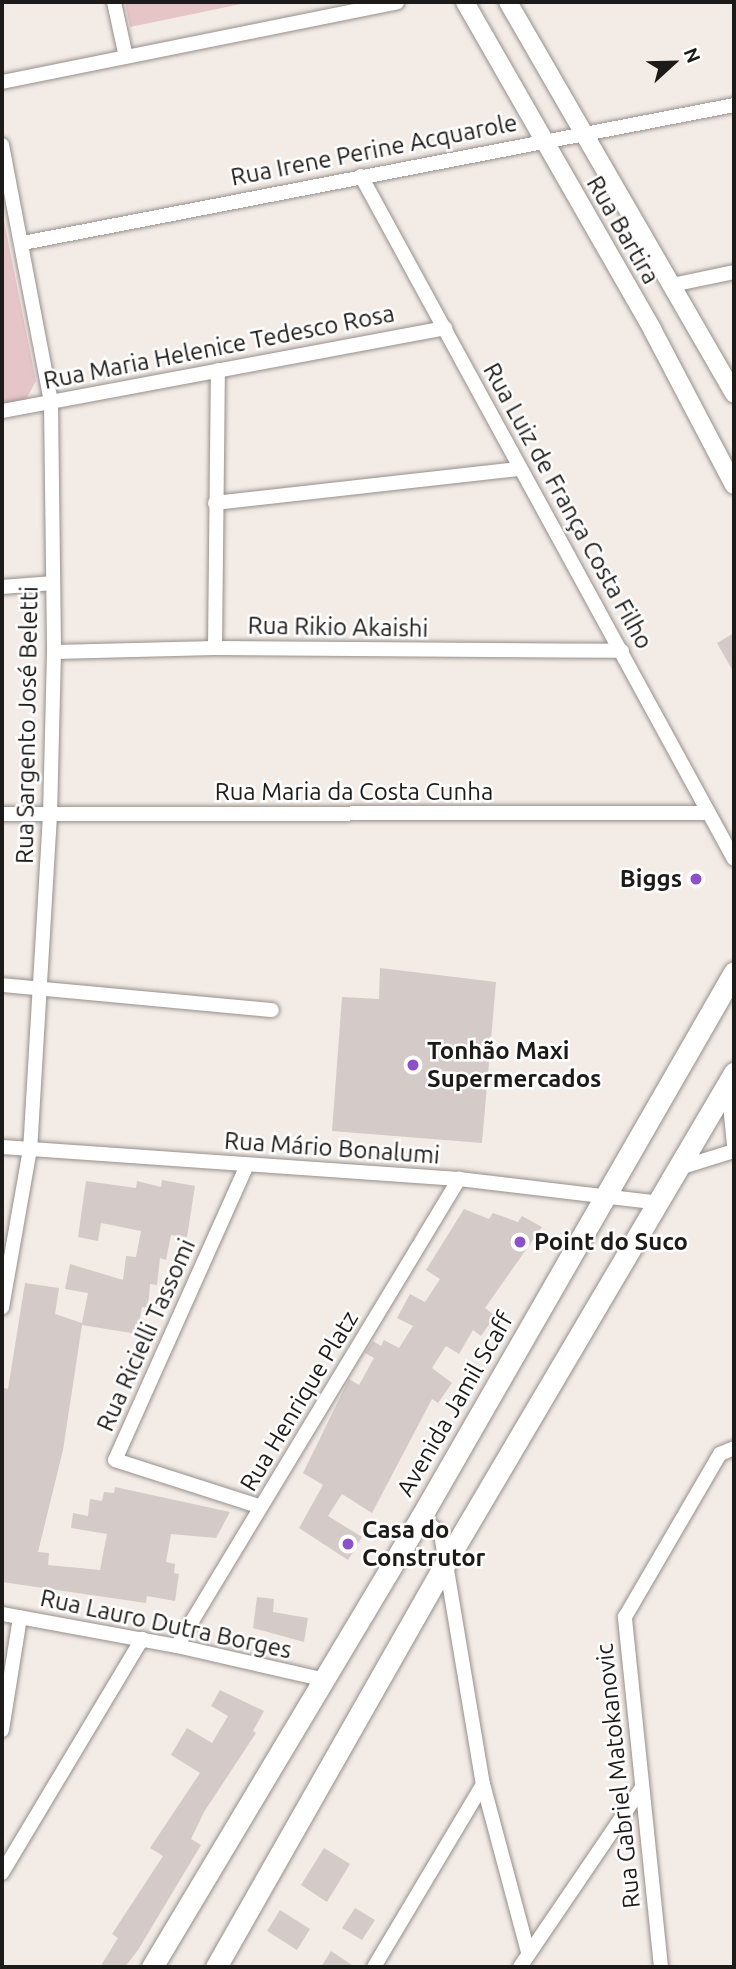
<!DOCTYPE html>
<html>
<head>
<meta charset="utf-8">
<style>
	body { margin:0 }
	#map { position:relative; width:736px; height:1969px; overflow:hidden; background:#f2ebe6; font-family:Ubuntu,sans-serif }
	div>[style] { position:absolute }
	.green>* { inset:0; background:#e5c5c7 }
	.building>* { inset:0; background:#d4cbc8 }
	.roads { filter:drop-shadow(0 0 2px #968f8b) drop-shadow(0 0 2px #968f8b) }
	.minor>* { height:14px; margin:-7px; padding:0 7px; transform-origin:7px; border-radius:7px; background:#fff }
	.tertiary>* { height:18px; margin:-9px; padding:0 9px; transform-origin:9px; border-radius:9px; background:#fff }
	.primary>* { height:21px; margin:-10.5px; padding:0 10.5px; transform-origin:10.5px; border-radius:10.5px; background:#fff }
	.dots>* { width:19px; height:19px; translate:-50% -50%; box-sizing:border-box; border:4px solid #fff; border-radius:50% }
	span { translate:-50% -50%; white-space:nowrap; text-align:center; line-height:1.15; -webkit-text-stroke:5px #fff; paint-order:stroke }
	.street-label { font-size:24px; color:#1d1b19 }
	.poi-label { font-size:24px; color:#1d1b19; font-weight:700 }
	.right { translate:-100% -50%; text-align:right }
	.left { translate:0 -50%; text-align:left }
	.frame { position:absolute; inset:0; border:4px solid #1d1b19; pointer-events:none }
	.north { position:absolute; left:638px; top:28px; width:70px; height:70px; -webkit-text-stroke:5px #fff; paint-order:stroke; rotate:68deg; font-size:19px; font-weight:700; line-height:28px; text-align:center; color:#1d1b19 }
	.north::after { content:''; display:block; margin:auto; width:24px; height:32px; background:#1d1b19; clip-path:polygon(50% 0,100% 100%,50% 72%,0 100%) }
</style>
</head>
<body>
<div id="map">
	<div class="green">
		<div style="clip-path:polygon(125px 2px,251px 2px,130px 27px)"></div>
		<div style="clip-path:polygon(2px 211px,36px 381px,25px 401px,2px 405px)"></div>
	</div>
	<div class="building">
		<div style="clip-path:polygon(734px 633px,734px 673px,717px 643px)"></div>
		<div style="clip-path:polygon(380px 968px,496px 982px,482px 1143px,332px 1131px,342px 997px,379px 999px)"></div>
		<div style="clip-path:polygon(162px 1180px,195px 1186px,187px 1237px,171px 1235px,166px 1260px,160px 1258px,157px 1285px,150px 1284px,148px 1308px,142px 1307px,137px 1334px,82px 1325px,63px 1450px,38px 1552px,49px 1553px,48px 1565px,100px 1570px,107px 1534px,71px 1528px,73px 1513px,88px 1516px,90px 1499px,102px 1501px,104px 1492px,114px 1493px,115px 1487px,230px 1512px,216px 1538px,171px 1534px,166px 1562px,175px 1564px,174px 1573px,179px 1574px,175px 1601px,147px 1596px,146px 1603px,2px 1582px,2px 1401px,4px 1388px,8px 1389px,25px 1283px,59px 1288px,55px 1314px,82px 1323px,88px 1293px,65px 1289px,70px 1264px,123px 1280px,126px 1256px,136px 1257px,141px 1231px,101px 1223px,98px 1241px,78px 1237px,86px 1181px,136px 1188px,137px 1181px,161px 1187px)"></div>
		<div style="clip-path:polygon(464px 1209px,489px 1219px,493px 1213px,518px 1222px,522px 1216px,542px 1227px,485px 1308px,495px 1316px,481px 1336px,473px 1330px,459px 1354px,446px 1346px,432px 1368px,452px 1383px,438px 1403px,432px 1399px,372px 1513px,342px 1494px,328px 1516px,362px 1537px,348px 1560px,299px 1528px,323px 1485px,303px 1473px,349px 1379px,359px 1385px,374px 1358px,365px 1353px,373px 1341px,381px 1346px,384px 1340px,399px 1348px,413px 1326px,397px 1318px,410px 1294px,425px 1302px,440px 1279px,426px 1270px)"></div>
		<div style="clip-path:polygon(257px 1597px,274px 1599px,273px 1612px,308px 1618px,304px 1642px,253px 1628px)"></div>
		<div style="clip-path:polygon(220px 1690px,264px 1711px,253px 1731px,256px 1733px,204px 1812px,191px 1839px,201px 1845px,138px 1950px,125px 1967px,100px 1967px,118px 1938px,112px 1934px,163px 1856px,150px 1848px,200px 1773px,171px 1755px,187px 1728px,212px 1743px,228px 1716px,211px 1706px)"></div>
		<div style="clip-path:polygon(324px 1848px,350px 1864px,327px 1902px,301px 1885px)"></div>
		<div style="clip-path:polygon(355px 1908px,375px 1920px,362px 1940px,342px 1928px)"></div>
		<div style="clip-path:polygon(280px 1910px,310px 1929px,297px 1950px,267px 1931px)"></div>
		<div style="clip-path:polygon(331px 1951px,355px 1967px,321px 1967px)"></div>
	</div>
	<div class="roads">
		<div class="minor">
			<div style="left:114px;top:2px;width:56px;rotate:77.7deg"></div>
			<div style="left:2px;top:82px;width:403px;rotate:-11.4deg"></div>
			<div style="left:2px;top:145px;width:262px;rotate:79.2deg"></div>
			<div style="left:51px;top:402px;width:250px;rotate:89.3deg"></div>
			<div style="left:54px;top:652px;width:163px;rotate:91.4deg"></div>
			<div style="left:50px;top:815px;width:335px;rotate:93.4deg"></div>
			<div style="left:30px;top:1149px;width:161px;rotate:100deg"></div>
			<div style="left:361px;top:176px;width:778px;rotate:61.36deg"></div>
			<div style="left:23px;top:243px;width:724px;rotate:-10.98deg"></div>
			<div style="left:672px;top:285px;width:63px;rotate:-11.8deg"></div>
			<div style="left:2px;top:411px;width:451px;rotate:-10.6deg"></div>
			<div style="left:215px;top:503px;width:307px;rotate:-6.4deg"></div>
			<div style="left:2px;top:587px;width:51px;rotate:-4.5deg"></div>
			<div style="left:215px;top:648px;width:278px;rotate:-89.4deg"></div>
			<div style="left:54px;top:652px;width:161px;rotate:-1.4deg"></div>
			<div style="left:215px;top:648px;width:407px;rotate:0.4deg"></div>
			<div style="left:2px;top:814px;width:704px;rotate:-0.08deg"></div>
			<div style="left:2px;top:985px;width:271px;rotate:5.3deg"></div>
			<div style="left:728px;top:1084px;width:61px;rotate:84.4deg"></div>
			<div style="left:2px;top:1147px;width:458px;rotate:4deg"></div>
			<div style="left:459px;top:1179px;width:201px;rotate:6.8deg"></div>
			<div style="left:247px;top:1165px;width:323px;rotate:114.1deg"></div>
			<div style="left:115px;top:1460px;width:153px;rotate:17.8deg"></div>
			<div style="left:679px;top:1168px;width:58px;rotate:-17.2deg"></div>
			<div style="left:421px;top:1517px;width:26px;rotate:40deg"></div>
			<div style="left:441px;top:1534px;width:254px;rotate:80.5deg"></div>
			<div style="left:483px;top:1784px;width:174px;rotate:75deg"></div>
			<div style="left:2px;top:1614px;width:178px;rotate:10.4deg"></div>
			<div style="left:177px;top:1646px;width:148px;rotate:12.9deg"></div>
			<div style="left:177px;top:1646px;width:546px;rotate:-58.87deg"></div>
			<div style="left:2px;top:1730px;width:114px;rotate:-80.9deg"></div>
			<div style="left:2px;top:1873px;width:273px;rotate:-59.1deg"></div>
			<div style="left:374px;top:1967px;width:213px;rotate:-59.2deg"></div>
			<div style="left:520px;top:1967px;width:215px;rotate:-55.8deg"></div>
			<div style="left:661px;top:1967px;width:352px;rotate:-95.9deg"></div>
			<div style="left:625px;top:1617px;width:189px;rotate:-59.8deg"></div>
			<div style="left:720px;top:1454px;width:15px;rotate:-23deg"></div>
		</div>
		<div class="tertiary">
			<div style="left:465px;top:2px;width:377px;rotate:60.2deg"></div>
			<div style="left:652px;top:329px;width:176px;rotate:62.3deg"></div>
			<div style="left:508px;top:2px;width:452px;rotate:60deg"></div>
		</div>
		<div class="primary">
			<div style="left:152px;top:1967px;width:524px;rotate:-59.13deg"></div>
			<div style="left:421px;top:1517px;width:628px;rotate:-60.13deg"></div>
			<div style="left:216px;top:1967px;width:480px;rotate:-60.4deg"></div>
			<div style="left:453px;top:1550px;width:554px;rotate:-59.5deg"></div>
		</div>
	</div>
	<div class="dots">
		<div style="left:696px;top:879px;background:#8c51c8"></div>
		<div style="left:413px;top:1065px;background:#8c51c8"></div>
		<div style="left:520px;top:1242px;background:#8c51c8"></div>
		<div style="left:348px;top:1544px;background:#8c51c8"></div>
	</div>
	<div class="street-label">
		<span style="left:374px;top:150px;rotate:-11deg">Rua Irene Perine Acquarole</span>
		<span style="left:623px;top:230px;rotate:60deg">Rua Bartira</span>
		<span style="left:219px;top:347px;rotate:-11deg">Rua Maria Helenice Tedesco Rosa</span>
		<span style="left:568px;top:506px;rotate:61deg">Rua Luiz de França Costa Filho</span>
		<span style="left:338px;top:627px;rotate:1deg">Rua Rikio Akaishi</span>
		<span style="left:27px;top:725px;rotate:-89deg">Rua Sargento José Beletti</span>
		<span style="left:354px;top:792px">Rua Maria da Costa Cunha</span>
		<span style="left:332px;top:1148px;rotate:4deg">Rua Mário Bonalumi</span>
		<span style="left:146px;top:1335px;rotate:-66deg">Rua Ricielli Tassomi</span>
		<span style="left:299px;top:1401px;rotate:-59deg">Rua Henrique Platz</span>
		<span style="left:455px;top:1404px;rotate:-60deg">Avenida Jamil Scaff</span>
		<span style="left:166px;top:1624px;rotate:12deg">Rua Lauro Dutra Borges</span>
		<span style="left:618px;top:1776px;rotate:-96deg">Rua Gabriel Matokanovic</span>
	</div>
	<div class="poi-label">
		<span class="right" style="left:682px;top:879px">Biggs</span>
		<span class="left" style="left:427px;top:1065px">Tonhão Maxi<br>Supermercados</span>
		<span class="left" style="left:534px;top:1242px">Point do Suco</span>
		<span class="left" style="left:362px;top:1544px">Casa do<br>Construtor</span>
	</div>
	<div class="frame"></div>
	<div class="north">N</div>
</div>
</body>
</html>
